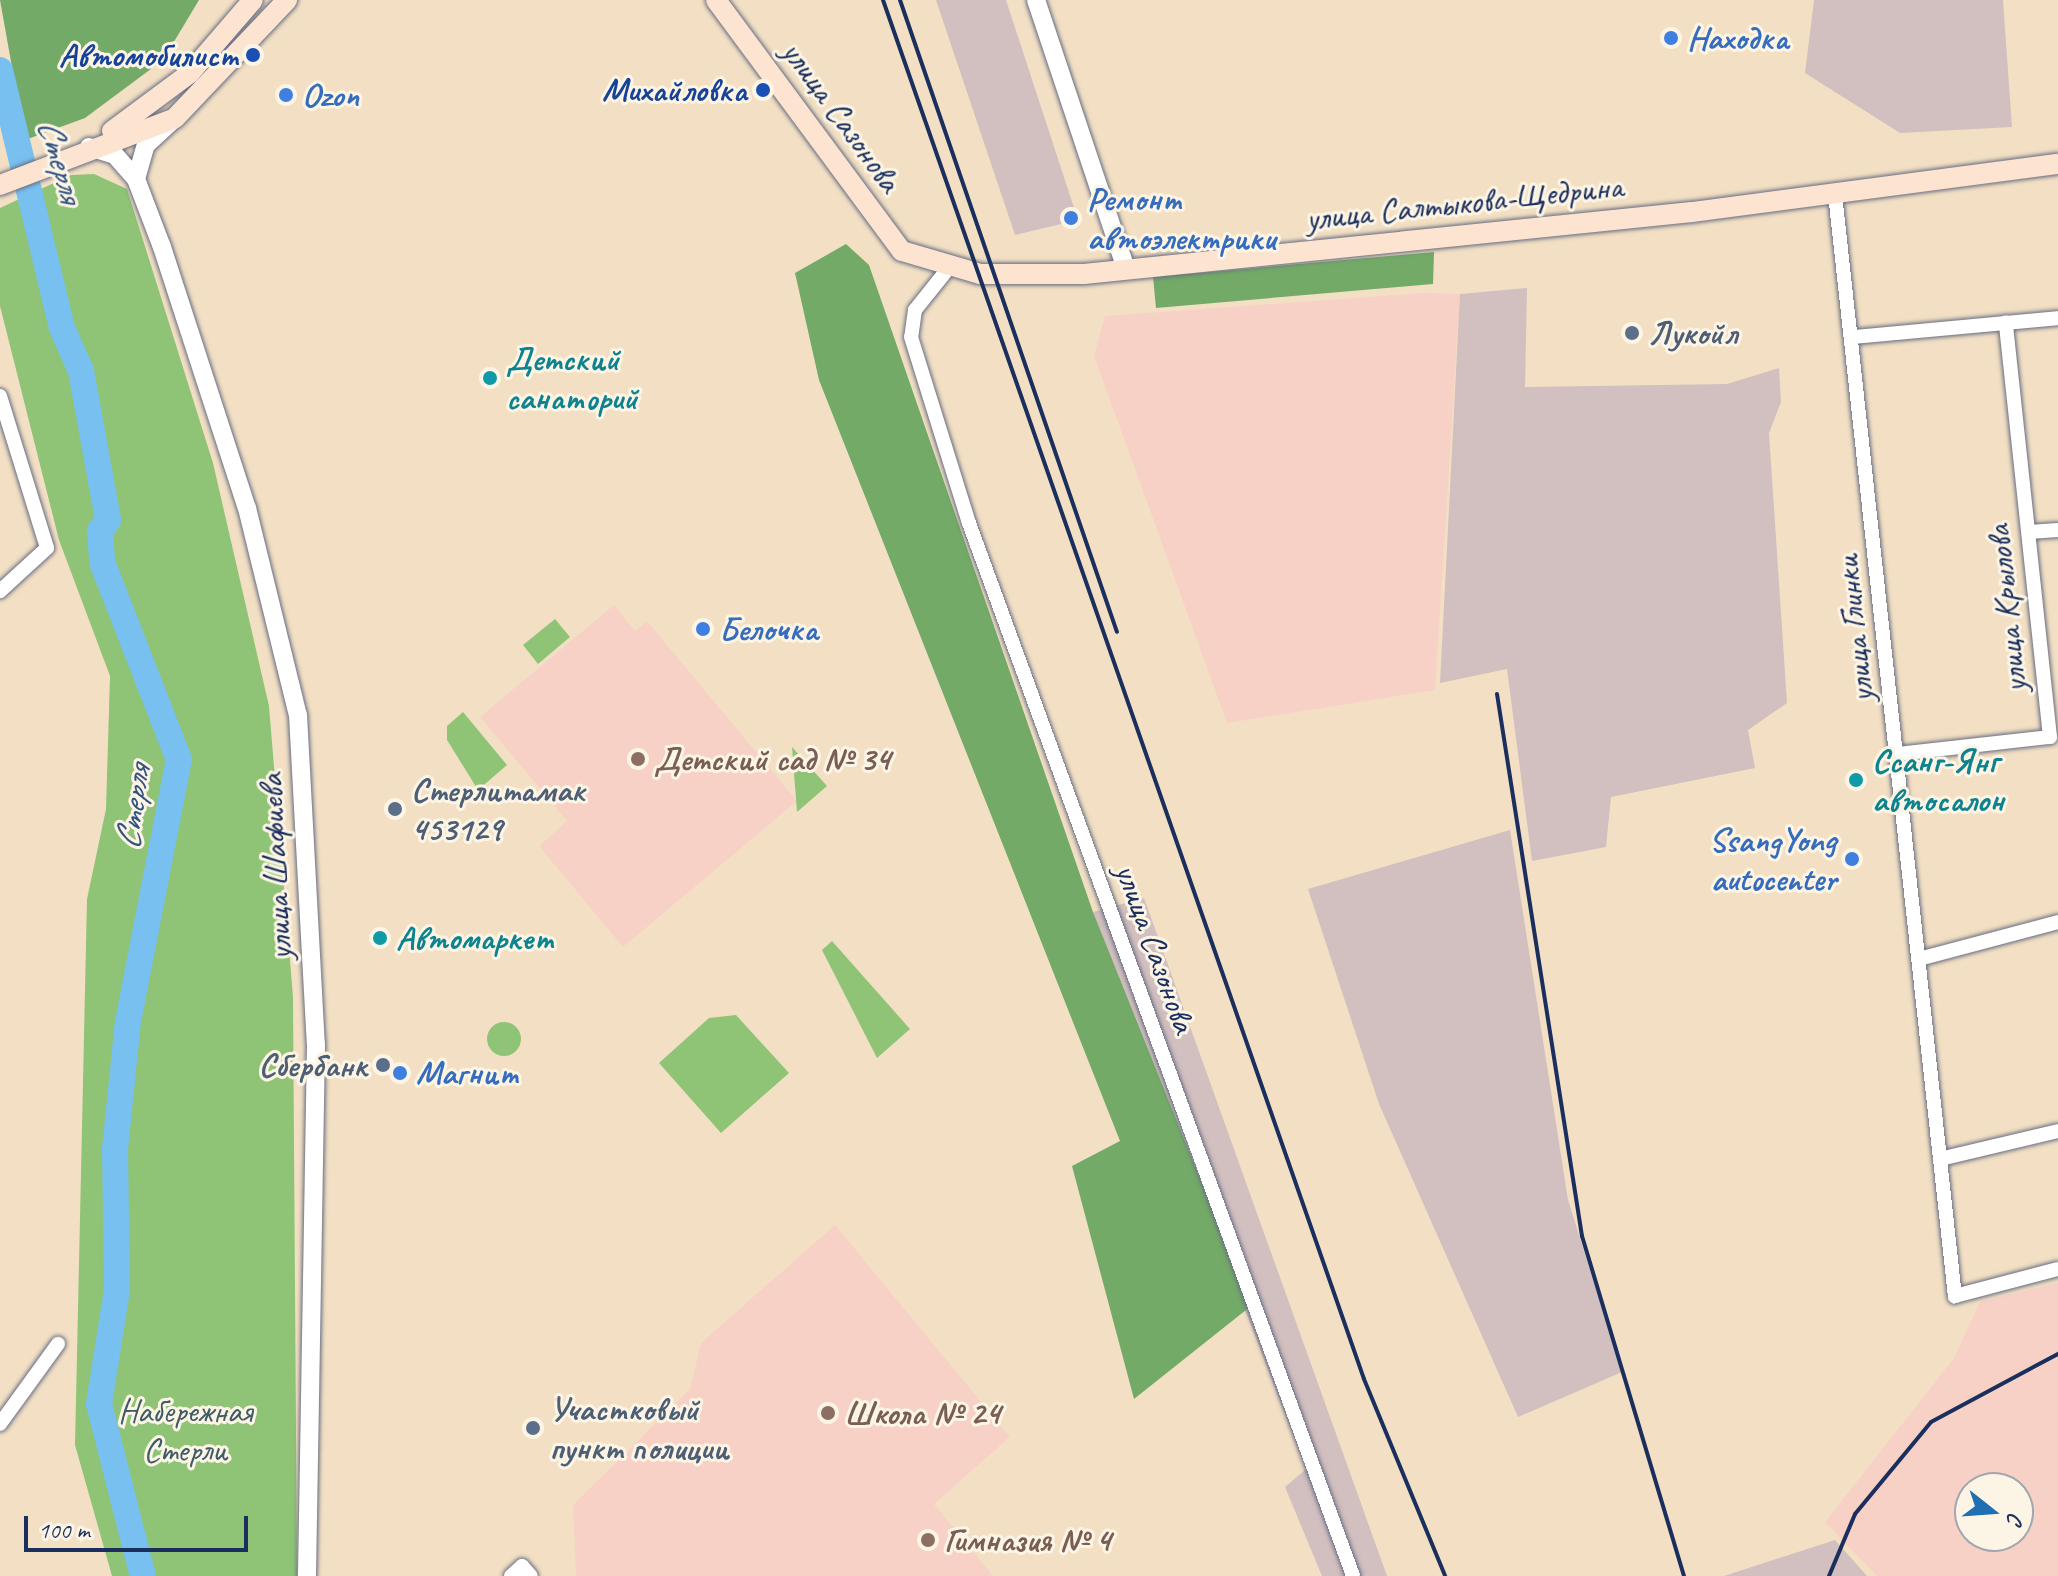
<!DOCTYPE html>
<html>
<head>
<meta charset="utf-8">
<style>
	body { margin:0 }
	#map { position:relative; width:2058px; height:1576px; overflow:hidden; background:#f3e0c4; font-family:Caveat,sans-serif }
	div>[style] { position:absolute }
	.built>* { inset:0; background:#f7d1c6 }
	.industrial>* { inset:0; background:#d2bfbf }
	.green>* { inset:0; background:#8fc476 }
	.round { border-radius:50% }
	.forest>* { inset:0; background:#73aa67 }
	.river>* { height:26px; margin:-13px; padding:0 13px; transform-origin:13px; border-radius:13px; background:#77c0f0 }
	.roads { filter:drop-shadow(0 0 2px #676d82) drop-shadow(0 0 2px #676d82) }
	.minor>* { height:14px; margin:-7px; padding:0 7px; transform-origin:7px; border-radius:7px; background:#fff }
	.tertiary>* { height:18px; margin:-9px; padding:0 9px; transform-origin:9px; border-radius:9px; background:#fff }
	.secondary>* { height:20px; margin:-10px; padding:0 10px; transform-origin:10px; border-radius:10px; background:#fde4d1 }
	.rail>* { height:4px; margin:-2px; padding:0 2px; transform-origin:2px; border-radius:2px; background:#1b2f5e }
	.dots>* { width:22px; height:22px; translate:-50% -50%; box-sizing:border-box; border:4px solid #fcf5e5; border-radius:50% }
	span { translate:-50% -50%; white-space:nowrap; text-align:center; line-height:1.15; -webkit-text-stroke:6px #fcf5e5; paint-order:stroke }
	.shop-label { font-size:34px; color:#366cbe; font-weight:700 }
	.left { translate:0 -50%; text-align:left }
	.right { translate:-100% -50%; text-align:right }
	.transit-label { font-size:34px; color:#164399; font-weight:700 }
	.street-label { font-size:34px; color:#1b2f5e }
	.service-label { font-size:34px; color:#4e5e75; font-weight:700 }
	.culture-label { font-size:34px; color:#0d838f; font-weight:700 }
	.education-label { font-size:34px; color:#785e54; font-weight:700 }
	.park-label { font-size:34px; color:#3e5c65 }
	.water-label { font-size:36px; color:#325382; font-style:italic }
	.north { position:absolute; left:1954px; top:1472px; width:80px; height:80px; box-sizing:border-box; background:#fcf5e5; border:2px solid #a2a6af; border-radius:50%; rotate:107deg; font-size:22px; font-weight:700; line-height:32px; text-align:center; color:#1b2f5e }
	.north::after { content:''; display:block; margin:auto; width:28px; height:36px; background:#1f6fb2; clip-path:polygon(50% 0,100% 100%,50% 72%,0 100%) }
	.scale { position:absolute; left:24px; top:1516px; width:224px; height:36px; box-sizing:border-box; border:4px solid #1b2f5e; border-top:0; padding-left:10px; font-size:24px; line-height:28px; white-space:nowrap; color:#1b2f5e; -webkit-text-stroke:6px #fcf5e5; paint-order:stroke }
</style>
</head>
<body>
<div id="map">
	<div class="built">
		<div style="clip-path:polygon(1425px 293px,1460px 294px,1435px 690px,1227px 723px,1094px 356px,1105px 316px)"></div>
		<div style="clip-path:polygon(614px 605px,635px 631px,647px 621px,797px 801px,623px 947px,539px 846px,567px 821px,480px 717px)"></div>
		<div style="clip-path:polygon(835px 1225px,1010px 1437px,934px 1504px,993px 1576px,576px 1576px,573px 1505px,690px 1389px,701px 1343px)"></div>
		<div style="clip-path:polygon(evenodd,2058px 1283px,2058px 1576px,1877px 1576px,1825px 1522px,1954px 1358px,1980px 1302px,2058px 1283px,1970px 1488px,2018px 1488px,2018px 1536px,1970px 1536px,1970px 1488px)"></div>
	</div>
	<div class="industrial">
		<div style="clip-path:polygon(936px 0,1006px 0,1078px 220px,1015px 235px)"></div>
		<div style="clip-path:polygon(1814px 0,2003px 0,2012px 127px,1900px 133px,1805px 73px)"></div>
		<div style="clip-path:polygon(1527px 288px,1525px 387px,1727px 384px,1779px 368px,1781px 402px,1769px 433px,1787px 703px,1748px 730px,1755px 768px,1611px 797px,1606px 847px,1532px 861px,1507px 669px,1440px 683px,1460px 294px)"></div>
		<div style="clip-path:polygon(1510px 830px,1568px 1200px,1622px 1372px,1518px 1417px,1379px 1104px,1308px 889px)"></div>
		<div style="clip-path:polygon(1144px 898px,1387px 1576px,1322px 1576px,1285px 1487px,1306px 1469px,1093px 912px)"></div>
		<div style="clip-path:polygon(1835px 1540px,1867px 1576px,1724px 1576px)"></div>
	</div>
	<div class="green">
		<div style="clip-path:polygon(94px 174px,127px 189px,213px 463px,269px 706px,293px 997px,297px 1576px,112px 1576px,75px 1445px,87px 899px,106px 809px,110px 676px,59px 540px,0 306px,0 208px,71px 175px)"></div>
		<div style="clip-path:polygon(555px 619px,570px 637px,538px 664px,523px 645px)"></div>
		<div style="clip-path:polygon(463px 712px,507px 765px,478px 790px,447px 740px,447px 726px)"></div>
		<div style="clip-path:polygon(792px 747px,827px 786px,797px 812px)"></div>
		<div style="clip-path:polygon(832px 941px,910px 1029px,877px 1058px,822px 950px)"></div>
		<div style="clip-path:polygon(736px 1015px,789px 1073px,721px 1133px,659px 1063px,709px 1018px)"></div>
		<div class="round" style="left:487px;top:1022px;width:34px;height:34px"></div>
	</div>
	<div class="forest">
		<div style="clip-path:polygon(0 0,199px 0,163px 60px,85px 118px,25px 140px)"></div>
		<div style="clip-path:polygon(846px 244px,869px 265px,1093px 912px,1251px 1306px,1134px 1399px,1072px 1166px,1120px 1141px,819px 380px,795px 273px)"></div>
		<div style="clip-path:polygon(1434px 252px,1433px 284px,1156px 308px,1153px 277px)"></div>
	</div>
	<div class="river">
		<div style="left:0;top:70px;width:265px;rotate:76.5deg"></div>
		<div style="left:62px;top:328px;width:47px;rotate:66.2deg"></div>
		<div style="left:81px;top:371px;width:151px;rotate:79.7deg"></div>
		<div style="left:108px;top:520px;width:14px;rotate:126deg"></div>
		<div style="left:100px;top:531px;width:31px;rotate:86deg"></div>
		<div style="left:102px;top:562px;width:212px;rotate:68.7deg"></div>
		<div style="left:179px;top:759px;width:267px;rotate:101deg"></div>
		<div style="left:128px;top:1021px;width:128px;rotate:95.8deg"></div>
		<div style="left:115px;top:1148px;width:142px;rotate:89.2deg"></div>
		<div style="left:117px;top:1290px;width:115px;rotate:99deg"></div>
		<div style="left:99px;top:1404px;width:178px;rotate:75.7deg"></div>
	</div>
	<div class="roads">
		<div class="minor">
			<div style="left:1835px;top:194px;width:1109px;rotate:83.79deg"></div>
			<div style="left:1955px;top:1296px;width:106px;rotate:-14.7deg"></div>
			<div style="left:947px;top:270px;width:51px;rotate:128.7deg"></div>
			<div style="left:915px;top:310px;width:27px;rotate:98deg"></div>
			<div style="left:911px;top:337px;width:195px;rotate:72.7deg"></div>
			<div style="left:969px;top:523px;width:1121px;rotate:69.96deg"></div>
			<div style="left:1854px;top:337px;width:205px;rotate:-5.3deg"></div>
			<div style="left:0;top:396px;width:159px;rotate:72.8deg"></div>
			<div style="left:47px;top:548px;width:64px;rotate:137.5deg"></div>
			<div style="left:2029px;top:532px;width:29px;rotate:-4deg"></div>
			<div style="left:1898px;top:754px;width:153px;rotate:-6.4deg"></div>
			<div style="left:2050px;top:737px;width:417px;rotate:-96.1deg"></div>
			<div style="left:1919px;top:959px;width:144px;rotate:-14.9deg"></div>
			<div style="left:1940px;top:1159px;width:121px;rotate:-13.3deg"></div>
			<div style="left:0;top:1424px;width:99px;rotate:-54.1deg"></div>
			<div style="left:511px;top:1576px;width:15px;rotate:-42deg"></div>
			<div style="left:522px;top:1566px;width:13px;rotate:48deg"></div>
		</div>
		<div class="tertiary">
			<div style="left:1036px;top:0;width:284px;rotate:71.5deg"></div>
			<div style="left:89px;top:147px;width:27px;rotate:17deg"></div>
			<div style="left:115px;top:155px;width:32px;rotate:49deg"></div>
			<div style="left:136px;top:179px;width:73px;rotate:69.1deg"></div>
			<div style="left:162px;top:247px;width:274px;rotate:72deg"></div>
			<div style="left:247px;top:508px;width:213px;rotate:76.2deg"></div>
			<div style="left:298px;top:715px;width:329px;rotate:86.9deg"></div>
			<div style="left:316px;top:1044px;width:532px;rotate:90.97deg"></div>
			<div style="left:136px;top:179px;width:35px;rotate:-74deg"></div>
			<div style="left:146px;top:145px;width:34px;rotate:-43deg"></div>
		</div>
		<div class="secondary">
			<div style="left:716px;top:0;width:312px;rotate:53.5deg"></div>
			<div style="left:902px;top:251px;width:81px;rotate:16.4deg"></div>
			<div style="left:980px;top:274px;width:104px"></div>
			<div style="left:1084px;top:274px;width:611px;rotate:-5.82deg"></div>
			<div style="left:1692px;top:212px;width:369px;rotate:-7.5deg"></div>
			<div style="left:112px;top:131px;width:97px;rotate:-36.6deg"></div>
			<div style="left:190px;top:73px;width:96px;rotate:-49.2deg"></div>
			<div style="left:0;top:185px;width:187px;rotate:-20.9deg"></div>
			<div style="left:175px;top:118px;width:163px;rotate:-46.5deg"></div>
		</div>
	</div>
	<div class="rail">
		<div style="left:883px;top:0;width:1460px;rotate:70.77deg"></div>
		<div style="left:1364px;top:1379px;width:213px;rotate:67.6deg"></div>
		<div style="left:900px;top:0;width:668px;rotate:71.05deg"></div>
		<div style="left:1497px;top:694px;width:549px;rotate:81.09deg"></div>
		<div style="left:1582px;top:1236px;width:355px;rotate:73.3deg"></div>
		<div style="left:1829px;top:1576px;width:67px;rotate:-67.2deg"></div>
		<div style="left:1855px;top:1514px;width:119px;rotate:-50.4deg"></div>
		<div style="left:1931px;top:1422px;width:144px;rotate:-28.2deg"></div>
	</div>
	<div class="dots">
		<div style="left:1671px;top:38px;background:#3f7fe0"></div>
		<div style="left:253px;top:55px;background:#1a4fb4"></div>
		<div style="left:763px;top:90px;background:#1a4fb4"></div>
		<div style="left:286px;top:95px;background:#3f7fe0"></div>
		<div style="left:1071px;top:218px;background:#3f7fe0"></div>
		<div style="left:1632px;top:333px;background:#5c6f8a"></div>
		<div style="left:490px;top:378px;background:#0f9aa8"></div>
		<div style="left:703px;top:629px;background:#3f7fe0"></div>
		<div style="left:638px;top:759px;background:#8d6e63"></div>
		<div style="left:1856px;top:780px;background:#0f9aa8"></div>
		<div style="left:395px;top:809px;background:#5c6f8a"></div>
		<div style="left:1852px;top:859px;background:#3f7fe0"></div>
		<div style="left:380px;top:938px;background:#0f9aa8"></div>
		<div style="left:383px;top:1065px;background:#5c6f8a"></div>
		<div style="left:400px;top:1073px;background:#3f7fe0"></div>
		<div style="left:828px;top:1413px;background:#8d6e63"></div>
		<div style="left:533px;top:1428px;background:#5c6f8a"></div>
		<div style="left:928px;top:1540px;background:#8d6e63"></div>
	</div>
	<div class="shop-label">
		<span class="left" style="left:1687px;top:38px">Находка</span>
		<span class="left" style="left:302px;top:95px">Ozon</span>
		<span class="left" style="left:1087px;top:218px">Ремонт<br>автоэлектрики</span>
		<span class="left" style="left:719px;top:629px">Белочка</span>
		<span class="right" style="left:1836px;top:859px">SsangYong<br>autocenter</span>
		<span class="left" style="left:416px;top:1073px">Магнит</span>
	</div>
	<div class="transit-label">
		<span class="right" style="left:237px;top:55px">Автомобилист</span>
		<span class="right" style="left:747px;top:90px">Михайловка</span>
	</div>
	<div class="street-label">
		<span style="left:842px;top:116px;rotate:54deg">улица Сазонова</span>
		<span style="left:1464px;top:202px;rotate:-6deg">улица Салтыкова-Щедрина</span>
		<span style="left:2006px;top:609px;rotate:-96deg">улица Крылова</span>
		<span style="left:1854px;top:629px;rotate:-96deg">улица Глинки</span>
		<span style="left:275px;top:867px;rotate:-93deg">улица Шафиева</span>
		<span style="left:1156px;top:948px;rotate:70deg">улица Сазонова</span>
	</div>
	<div class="service-label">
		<span class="left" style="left:1648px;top:333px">Лукойл</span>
		<span class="left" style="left:411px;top:809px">Стерлитамак<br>453129</span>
		<span class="right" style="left:367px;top:1065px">Сбербанк</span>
		<span class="left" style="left:549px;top:1428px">Участковый<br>пункт полиции</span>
	</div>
	<div class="culture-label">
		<span class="left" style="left:506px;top:378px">Детский<br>санаторий</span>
		<span class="left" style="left:1872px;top:780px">Ссанг-Янг<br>автосалон</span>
		<span class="left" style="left:396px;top:938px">Автомаркет</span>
	</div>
	<div class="education-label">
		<span class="left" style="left:654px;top:759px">Детский сад № 34</span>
		<span class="left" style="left:844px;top:1413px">Школа № 24</span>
		<span class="left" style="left:944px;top:1540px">Гимназия № 4</span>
	</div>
	<div class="park-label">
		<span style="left:185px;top:1430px">Набережная<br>Стерли</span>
	</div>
	<div class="water-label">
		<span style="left:60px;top:160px;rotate:74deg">Стерля</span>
		<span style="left:133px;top:808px;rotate:-82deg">Стерля</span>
	</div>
	<div class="north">С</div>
	<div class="scale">100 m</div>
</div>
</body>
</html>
